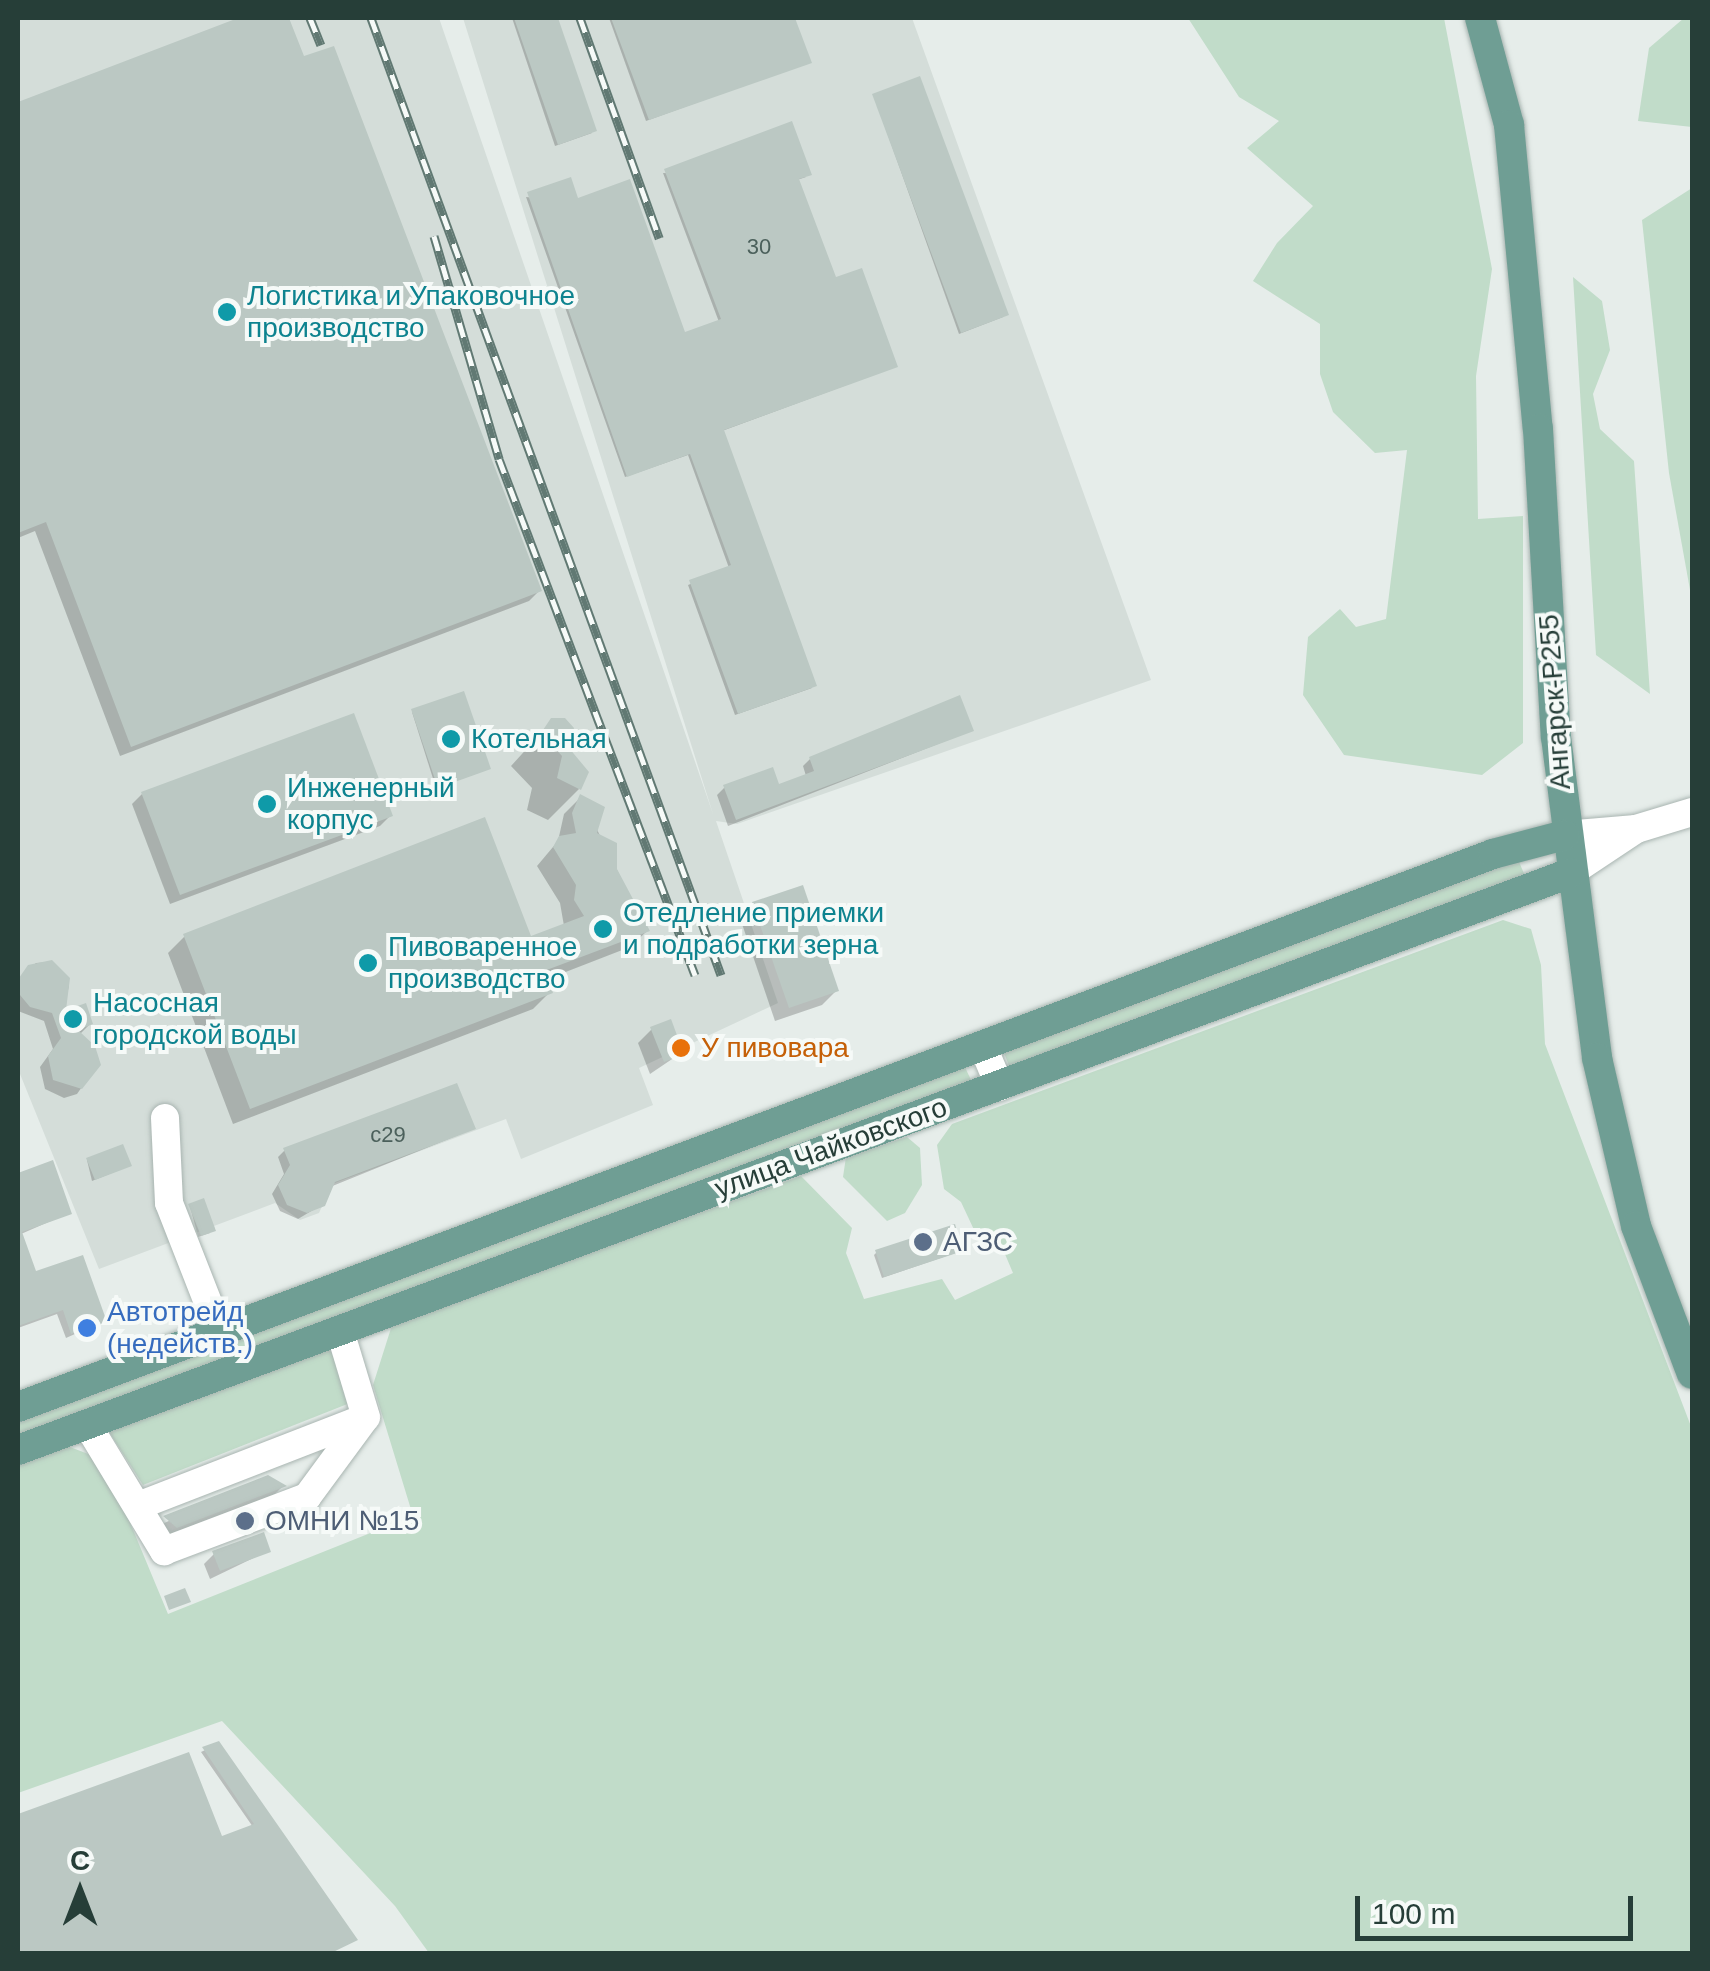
<!DOCTYPE html>
<html>
<head>
<meta charset="utf-8">
<style>
	body { margin:0 }
	#map { position:relative; width:1710px; height:1971px; overflow:hidden; background:#e6edea; font-family:Arial,sans-serif }
	div>[style] { position:absolute }
	.built>* { inset:0; background:#d4ddd9 }
	.green>* { inset:0; background:#c1dcc9 }
	.shadow>* { inset:0; background:#0003 }
	.building>* { inset:0; background:#bbc8c3 }
	.roads { filter:drop-shadow(0 0 2px #a9b5b1) drop-shadow(0 0 2px #a9b5b1) }
	.minor>* { height:28px; margin:-14px; padding:0 14px; transform-origin:14px; border-radius:14px; background:#fff }
	.major>* { height:30px; margin:-15px; padding:0 15px; transform-origin:15px; border-radius:15px; background:#6f9e94 }
	.rail>* { height:9px; margin-top:-4.5px; transform-origin:0; background:repeating-linear-gradient(90deg,#f6faf8 0 15px,#617973 0 30px); box-sizing:border-box; border-block:2px solid #617973 }
	.dots>* { width:28px; height:28px; translate:-50% -50%; box-sizing:border-box; border:5px solid #f6faf8; border-radius:50% }
	span { translate:-50% -50%; white-space:nowrap; text-align:center; line-height:1.15; -webkit-text-stroke:8px #f6faf8; paint-order:stroke }
	.number-label { font-size:22px; color:#4b605b }
	.number-label span { -webkit-text-stroke-width:0 }
	.culture-label { font-size:28px; color:#0d838f }
	.left { translate:0 -50%; text-align:left }
	.street-label { font-size:28px; color:#263e38 }
	.food-label { font-size:28px; color:#c56008 }
	.service-label { font-size:28px; color:#4e5e75 }
	.shop-label { font-size:28px; color:#366cbe }
	.frame { position:absolute; inset:0; border:20px solid #263e38; pointer-events:none }
	.north { position:absolute; left:30px; top:1841px; width:100px; height:100px; -webkit-text-stroke:8px #f6faf8; paint-order:stroke; rotate:0deg; font-size:28px; font-weight:700; line-height:40px; text-align:center; color:#263e38 }
	.north::after { content:''; display:block; margin:auto; width:35px; height:45px; background:#263e38; clip-path:polygon(50% 0,100% 100%,50% 72%,0 100%) }
	.scale { position:absolute; left:1355px; top:1896px; width:278px; height:45px; box-sizing:border-box; border:5px solid #263e38; border-top:0; padding-left:12px; font-size:30px; line-height:35px; white-space:nowrap; color:#263e38; -webkit-text-stroke:8px #f6faf8; paint-order:stroke }
</style>
</head>
<body>
<div id="map">
	<div class="built">
		<div style="clip-path:polygon(18px 18px,439px 18px,713px 814px,463px 18px,912px 18px,1151px 680px,737px 824px,716px 821px,778px 1003px,639px 1068px,653px 1105px,521px 1159px,506px 1119px,332px 1184px,319px 1213px,300px 1220px,275px 1203px,99px 1269px,18px 1069px)"></div>
	</div>
	<div class="green">
		<div style="clip-path:polygon(1188px 18px,1444px 18px,1492px 269px,1476px 376px,1478px 519px,1523px 516px,1523px 743px,1482px 775px,1344px 755px,1303px 695px,1308px 637px,1340px 609px,1356px 627px,1386px 619px,1407px 450px,1375px 453px,1333px 412px,1320px 374px,1320px 324px,1253px 281px,1277px 243px,1313px 206px,1247px 148px,1279px 121px,1239px 97px)"></div>
		<div style="clip-path:polygon(1684px 18px,1692px 18px,1692px 127px,1638px 121px,1649px 48px)"></div>
		<div style="clip-path:polygon(1692px 188px,1692px 601px,1669px 473px,1642px 220px)"></div>
		<div style="clip-path:polygon(1573px 277px,1602px 301px,1610px 350px,1593px 394px,1600px 429px,1634px 461px,1650px 694px,1596px 655px)"></div>
		<div style="clip-path:polygon(1517px 857px,1525px 876px,1010px 1068px,1002px 1048px)"></div>
		<div style="clip-path:polygon(1503px 920px,1531px 929px,1541px 965px,1545px 1044px,1692px 1429px,1692px 1953px,429px 1953px,395px 1906px,222px 1721px,18px 1793px,18px 1462px,62px 1444px,104px 1460px,168px 1614px,413px 1516px,373px 1385px,392px 1325px,801px 1176px,852px 1228px,846px 1253px,864px 1299px,942px 1279px,955px 1300px,1013px 1273px,1002px 1247px,983px 1249px,961px 1202px,944px 1189px,937px 1145px,952px 1124px)"></div>
		<div style="clip-path:polygon(963px 1063px,972px 1082px,18px 1440px,18px 1418px)"></div>
		<div style="clip-path:polygon(907px 1137px,920px 1148px,922px 1185px,905px 1213px,887px 1221px,843px 1177px,846px 1157px)"></div>
		<div style="clip-path:polygon(327px 1348px,344px 1365px,350px 1403px,143px 1485px,109px 1432px)"></div>
	</div>
	<div class="shadow">
		<div style="clip-path:polygon(245px 18px,286px 18px,539px 591px,529px 601px,120px 756px,35px 531px,18px 538px,18px 104px)"></div>
		<div style="clip-path:polygon(512px 18px,556px 18px,592px 133px,555px 146px)"></div>
		<div style="clip-path:polygon(609px 18px,793px 18px,809px 62px,646px 121px)"></div>
		<div style="clip-path:polygon(874px 96px,1003px 317px,959px 334px)"></div>
		<div style="clip-path:polygon(663px 173px,806px 177px,797px 180px,835px 280px,895px 367px,722px 431px,812px 688px,735px 715px,688px 585px,729px 568px,688px 455px,625px 477px,526px 197px,577px 202px,684px 335px,719px 322px)"></div>
		<div style="clip-path:polygon(412px 712px,486px 770px,436px 788px)"></div>
		<div style="clip-path:polygon(552px 721px,579px 789px,548px 820px,527px 810px,532px 788px,511px 766px)"></div>
		<div style="clip-path:polygon(971px 731px,728px 826px,717px 795px,724px 788px,777px 787px,806px 776px,803px 766px,810px 759px)"></div>
		<div style="clip-path:polygon(142px 794px,390px 816px,380px 826px,170px 904px,132px 804px)"></div>
		<div style="clip-path:polygon(581px 797px,647px 931px,630px 947px,545px 980px,550px 992px,533px 1009px,233px 1124px,168px 953px,185px 936px,529px 939px,564px 926px,560px 903px,537px 866px,558px 841px,564px 814px)"></div>
		<div style="clip-path:polygon(754px 904px,836px 991px,822px 1005px,775px 1021px,740px 918px)"></div>
		<div style="clip-path:polygon(51px 962px,69px 986px,62px 1014px,90px 1024px,80px 1034px,98px 1064px,77px 1094px,64px 1098px,45px 1089px,40px 1067px,53px 1049px,44px 1021px,18px 1011px,18px 980px,36px 963px)"></div>
		<div style="clip-path:polygon(652px 1029px,681px 1053px,650px 1074px,638px 1043px)"></div>
		<div style="clip-path:polygon(473px 1129px,330px 1187px,323px 1204px,298px 1219px,280px 1211px,272px 1194px,284px 1174px,278px 1157px,285px 1150px)"></div>
		<div style="clip-path:polygon(87px 1160px,129px 1166px,92px 1181px)"></div>
		<div style="clip-path:polygon(51px 1164px,69px 1213px,21px 1234px,35px 1274px,104px 1321px,66px 1338px,57px 1314px,18px 1328px,18px 1176px)"></div>
		<div style="clip-path:polygon(190px 1206px,210px 1233px,198px 1237px)"></div>
		<div style="clip-path:polygon(961px 1251px,882px 1278px,874px 1255px,877px 1252px)"></div>
		<div style="clip-path:polygon(268px 1478px,283px 1486px,274px 1495px,166px 1536px,155px 1527px)"></div>
		<div style="clip-path:polygon(268px 1551px,210px 1579px,204px 1564px,214px 1554px)"></div>
		<div style="clip-path:polygon(218px 1744px,337px 1954px,18px 1954px,18px 1816px,188px 1755px,220px 1840px,253px 1827px,201px 1752px)"></div>
	</div>
	<div class="building">
		<div style="clip-path:polygon(238px 18px,289px 18px,304px 56px,334px 46px,542px 591px,131px 747px,46px 522px,18px 533px,18px 102px)"></div>
		<div style="clip-path:polygon(514px 18px,558px 18px,597px 131px,558px 145px)"></div>
		<div style="clip-path:polygon(611px 18px,795px 18px,812px 63px,649px 120px)"></div>
		<div style="clip-path:polygon(920px 76px,1009px 315px,961px 333px,872px 94px)"></div>
		<div style="clip-path:polygon(792px 121px,812px 175px,799px 179px,836px 277px,862px 268px,898px 367px,724px 430px,817px 686px,738px 714px,689px 580px,731px 565px,690px 454px,627px 477px,527px 192px,571px 177px,578px 198px,630px 179px,685px 332px,721px 319px,664px 169px)"></div>
		<div style="clip-path:polygon(464px 691px,491px 769px,438px 788px,411px 709px)"></div>
		<div style="clip-path:polygon(960px 695px,974px 731px,736px 820px,723px 785px,773px 767px,779px 784px,814px 771px,809px 757px)"></div>
		<div style="clip-path:polygon(354px 713px,393px 816px,180px 895px,141px 792px)"></div>
		<div style="clip-path:polygon(551px 718px,565px 718px,574px 728px,569px 748px,589px 772px,581px 790px,557px 778px,562px 756px,541px 733px)"></div>
		<div style="clip-path:polygon(580px 794px,605px 807px,597px 833px,617px 843px,617px 869px,650px 931px,544px 971px,553px 993px,250px 1109px,183px 934px,485px 817px,531px 936px,584px 916px,574px 900px,576px 885px,553px 847px,559px 836px,576px 833px,572px 813px)"></div>
		<div style="clip-path:polygon(803px 885px,839px 991px,789px 1008px,752px 902px)"></div>
		<div style="clip-path:polygon(52px 960px,70px 978px,66px 1010px,86px 1003px,93px 1024px,78px 1030px,95px 1046px,101px 1065px,82px 1089px,53px 1080px,48px 1056px,61px 1038px,52px 1013px,30px 1007px,20px 995px,19px 978px,28px 965px)"></div>
		<div style="clip-path:polygon(671px 1019px,684px 1054px,664px 1062px,650px 1027px)"></div>
		<div style="clip-path:polygon(457px 1083px,476px 1129px,335px 1182px,325px 1206px,307px 1213px,287px 1205px,278px 1185px,290px 1165px,283px 1148px)"></div>
		<div style="clip-path:polygon(123px 1144px,132px 1166px,95px 1180px,86px 1158px)"></div>
		<div style="clip-path:polygon(53px 1160px,72px 1214px,22px 1232px,36px 1271px,83px 1255px,107px 1322px,71px 1334px,63px 1310px,18px 1326px,18px 1173px)"></div>
		<div style="clip-path:polygon(204px 1198px,216px 1231px,201px 1236px,188px 1204px)"></div>
		<div style="clip-path:polygon(955px 1224px,963px 1251px,884px 1277px,875px 1250px)"></div>
		<div style="clip-path:polygon(268px 1475px,287px 1486px,177px 1528px,163px 1516px)"></div>
		<div style="clip-path:polygon(264px 1532px,271px 1552px,220px 1571px,212px 1551px)"></div>
		<div style="clip-path:polygon(185px 1588px,191px 1602px,169px 1610px,164px 1596px)"></div>
		<div style="clip-path:polygon(219px 1741px,358px 1940px,329px 1954px,18px 1954px,18px 1814px,189px 1752px,222px 1836px,254px 1824px,202px 1747px)"></div>
	</div>
	<div class="roads">
		<div class="minor">
			<div style="left:1565px;top:835px;width:71px;rotate:-4.8deg"></div>
			<div style="left:1636px;top:829px;width:59px;rotate:-16.9deg"></div>
			<div style="left:1570px;top:873px;width:78px;rotate:-33.5deg"></div>
			<div style="left:983px;top:1047px;width:43px;rotate:67deg"></div>
			<div style="left:165px;top:1118px;width:85px;rotate:87.3deg"></div>
			<div style="left:169px;top:1203px;width:140px;rotate:68.6deg"></div>
			<div style="left:87px;top:1424px;width:149px;rotate:58.8deg"></div>
			<div style="left:164px;top:1551px;width:153px;rotate:-20.7deg"></div>
			<div style="left:307px;top:1497px;width:99px;rotate:-53.6deg"></div>
			<div style="left:366px;top:1417px;width:90px;rotate:-106.8deg"></div>
			<div style="left:138px;top:1506px;width:243px;rotate:-21.2deg"></div>
		</div>
		<div class="major">
			<div style="left:1480px;top:18px;width:111px;rotate:74.8deg"></div>
			<div style="left:1509px;top:125px;width:305px;rotate:84.6deg"></div>
			<div style="left:1538px;top:429px;width:309px;rotate:86.7deg"></div>
			<div style="left:1556px;top:737px;width:324px;rotate:82.7deg"></div>
			<div style="left:1597px;top:1058px;width:172px;rotate:76.9deg"></div>
			<div style="left:1636px;top:1226px;width:158px;rotate:69.3deg"></div>
			<div style="left:18px;top:1407px;width:1575px;rotate:-20.55deg"></div>
			<div style="left:1493px;top:854px;width:74px;rotate:-14.8deg"></div>
			<div style="left:18px;top:1450px;width:1656px;rotate:-20.39deg"></div>
		</div>
	</div>
	<div class="rail">
		<div style="left:310px;top:18px;width:29px;rotate:68deg"></div>
		<div style="left:371px;top:18px;width:1019px;rotate:69.91deg"></div>
		<div style="left:580px;top:18px;width:234px;rotate:70.2deg"></div>
		<div style="left:434px;top:236px;width:232px;rotate:73.7deg"></div>
		<div style="left:499px;top:459px;width:552px;rotate:69.2deg"></div>
	</div>
	<div class="dots">
		<div style="left:227px;top:312px;background:#0f9aa8"></div>
		<div style="left:451px;top:739px;background:#0f9aa8"></div>
		<div style="left:267px;top:804px;background:#0f9aa8"></div>
		<div style="left:603px;top:929px;background:#0f9aa8"></div>
		<div style="left:368px;top:963px;background:#0f9aa8"></div>
		<div style="left:73px;top:1019px;background:#0f9aa8"></div>
		<div style="left:681px;top:1048px;background:#e8710a"></div>
		<div style="left:923px;top:1242px;background:#5c6f8a"></div>
		<div style="left:87px;top:1328px;background:#3f7fe0"></div>
		<div style="left:245px;top:1521px;background:#5c6f8a"></div>
	</div>
	<div class="number-label">
		<span style="left:759px;top:247px">30</span>
		<span style="left:388px;top:1135px">с29</span>
	</div>
	<div class="culture-label">
		<span class="left" style="left:247px;top:312px">Логистика и Упаковочное<br>производство</span>
		<span class="left" style="left:471px;top:739px">Котельная</span>
		<span class="left" style="left:287px;top:804px">Инженерный<br>корпус</span>
		<span class="left" style="left:623px;top:929px">Отедление приемки<br>и подработки зерна</span>
		<span class="left" style="left:388px;top:963px">Пивоваренное<br>производство</span>
		<span class="left" style="left:93px;top:1019px">Насосная<br>городской воды</span>
	</div>
	<div class="street-label">
		<span style="left:1555px;top:702px;rotate:-94deg">Ангарск-Р255</span>
		<span style="left:831px;top:1148px;rotate:-20deg">улица Чайковского</span>
	</div>
	<div class="food-label">
		<span class="left" style="left:701px;top:1048px">У пивовара</span>
	</div>
	<div class="service-label">
		<span class="left" style="left:943px;top:1242px">АГЗС</span>
		<span class="left" style="left:265px;top:1521px">ОМНИ №15</span>
	</div>
	<div class="shop-label">
		<span class="left" style="left:107px;top:1328px">Автотрейд<br>(недейств.)</span>
	</div>
	<div class="frame"></div>
	<div class="north">С</div>
	<div class="scale">100 m</div>
</div>
</body>
</html>
